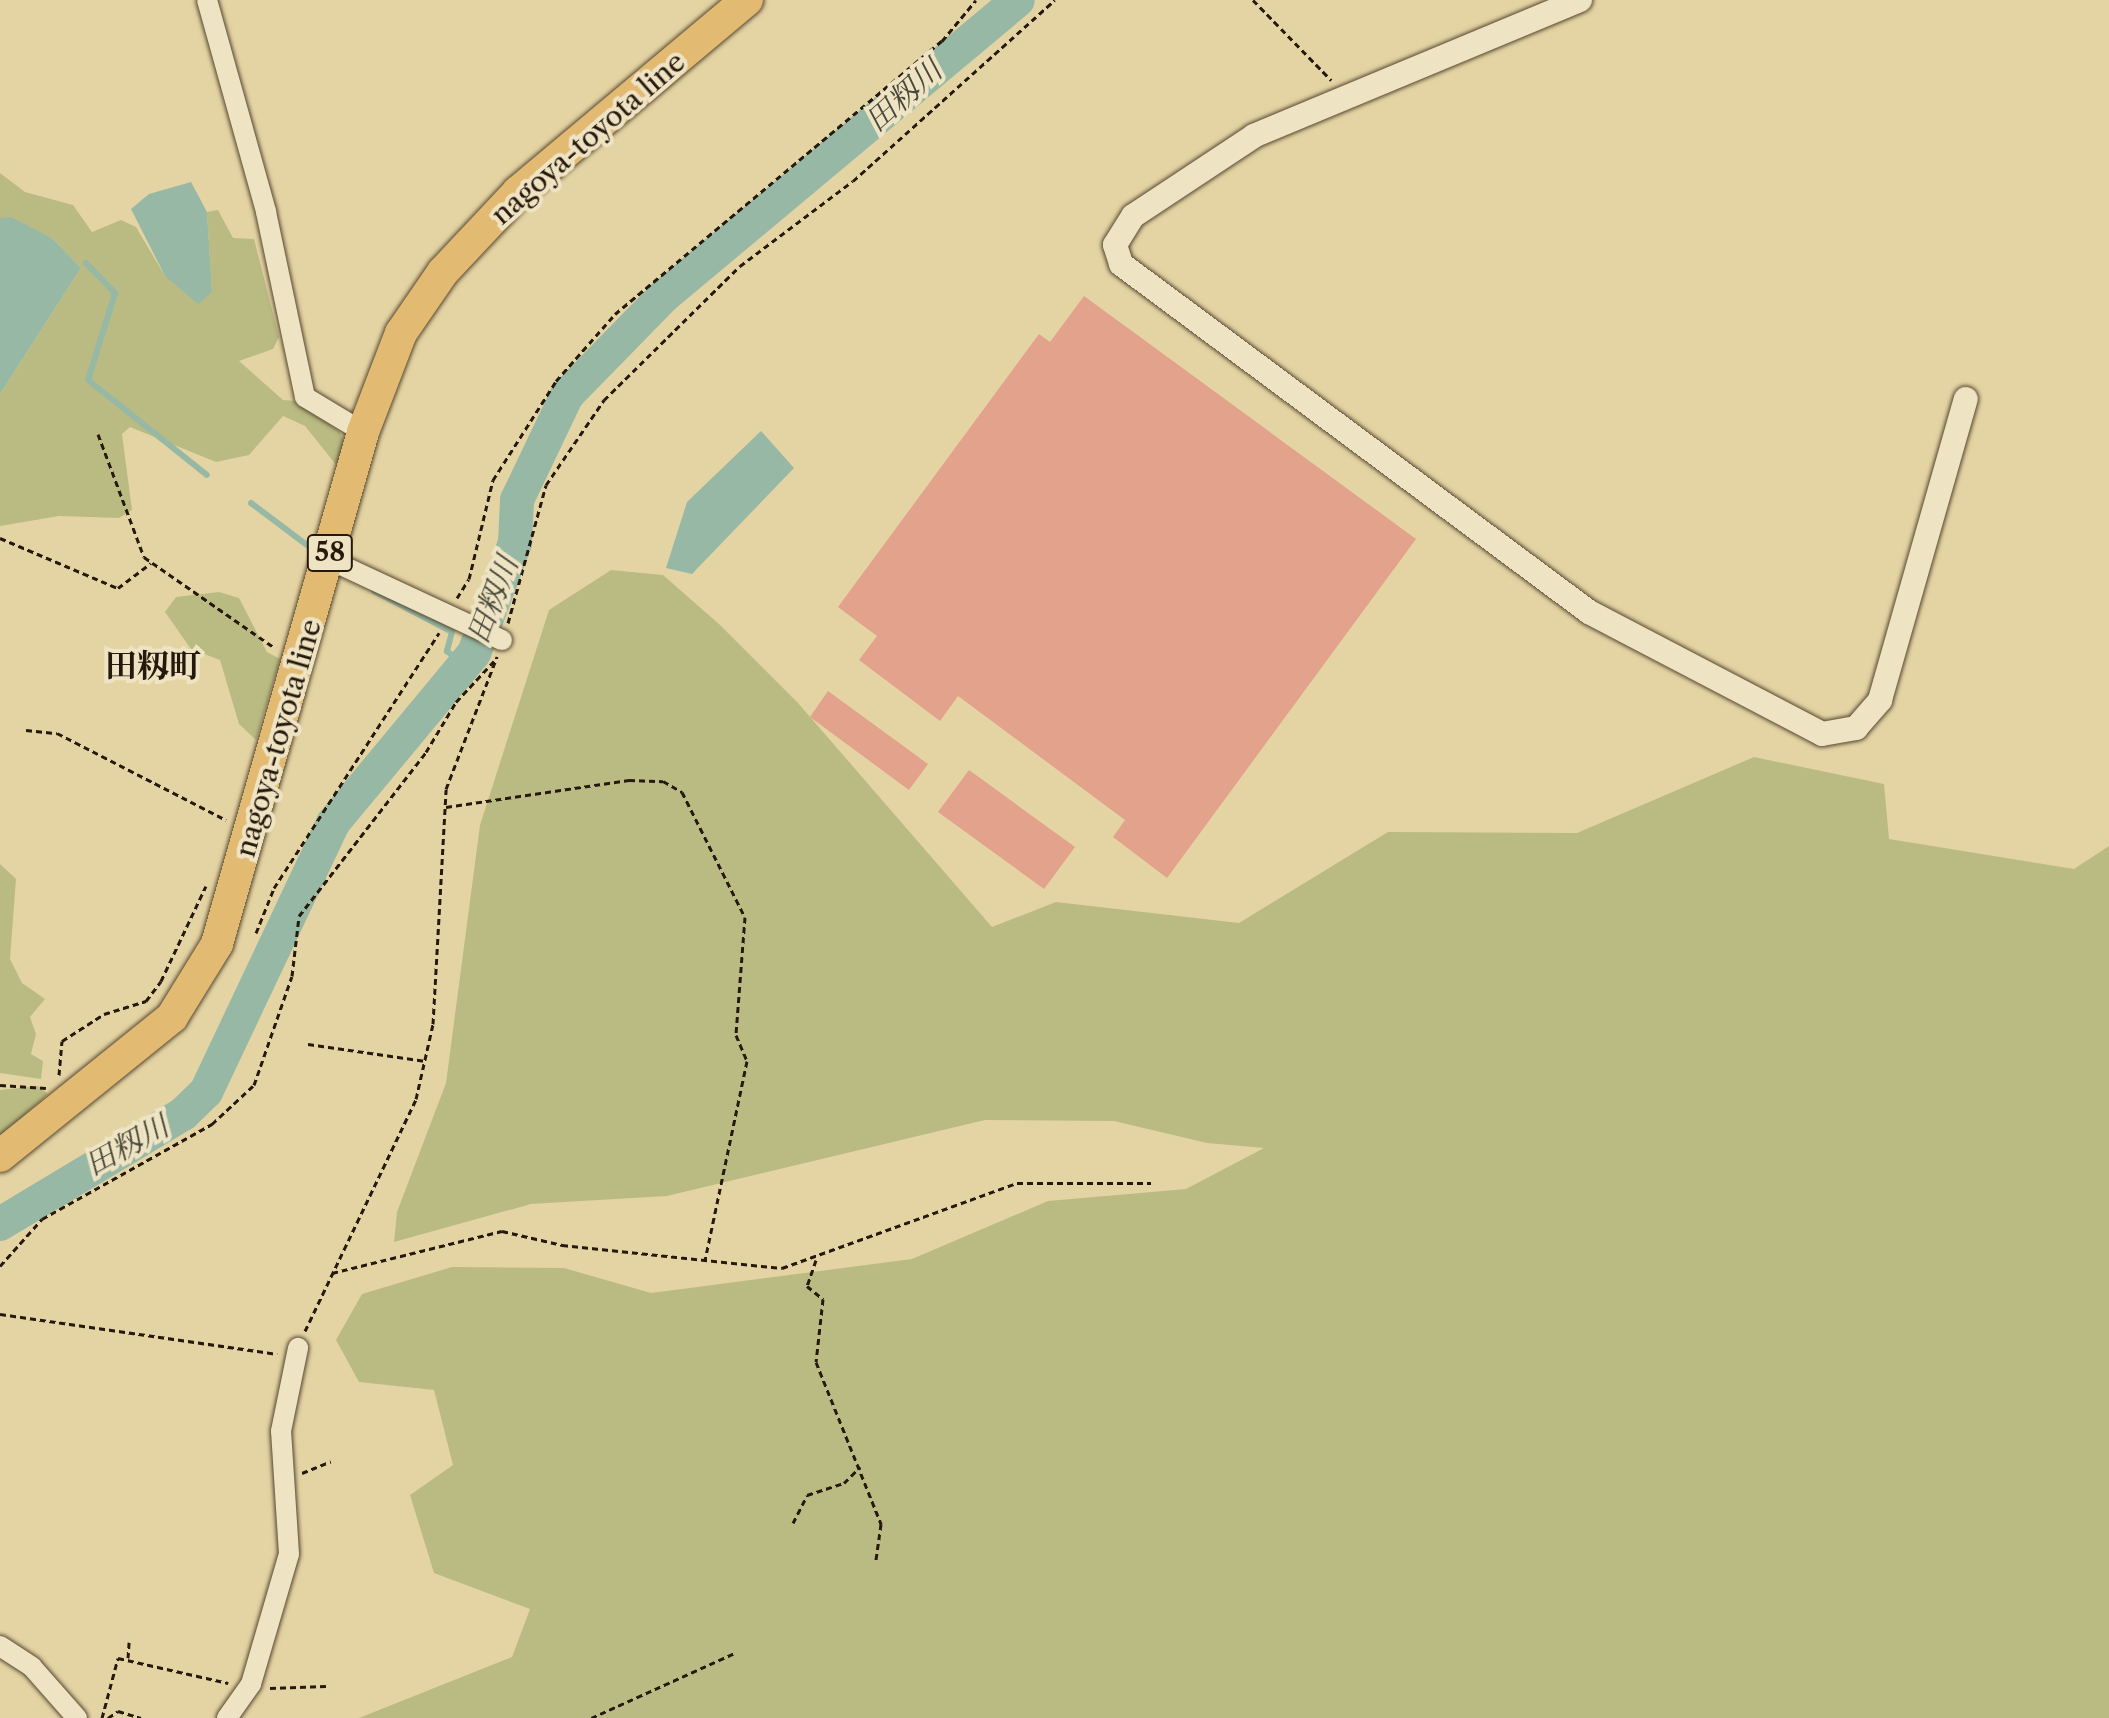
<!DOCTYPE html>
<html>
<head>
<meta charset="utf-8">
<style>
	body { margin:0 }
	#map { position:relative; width:2109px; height:1718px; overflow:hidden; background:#e5d4a3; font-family:"Libre Caslon Text","Noto Serif JP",serif }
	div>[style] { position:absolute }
	.green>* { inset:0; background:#babb82 }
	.water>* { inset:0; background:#96b8a5 }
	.stream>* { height:6px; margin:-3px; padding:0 3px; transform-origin:3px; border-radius:3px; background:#96b8a5 }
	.river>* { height:34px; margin:-17px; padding:0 17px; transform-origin:17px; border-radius:17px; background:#96b8a5 }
	.building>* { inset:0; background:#e2a28b }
	.path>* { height:3px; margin-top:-1.5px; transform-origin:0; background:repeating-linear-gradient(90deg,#26190c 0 6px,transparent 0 10px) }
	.roads { filter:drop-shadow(0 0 2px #564832) drop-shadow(0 0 2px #564832) }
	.minor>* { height:20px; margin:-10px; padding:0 10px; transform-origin:10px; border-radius:10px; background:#eee3c3 }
	.tertiary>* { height:24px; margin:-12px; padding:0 12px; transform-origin:12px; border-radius:12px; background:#eee3c3 }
	.primary>* { height:32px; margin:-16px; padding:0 16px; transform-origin:16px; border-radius:16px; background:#e2ba72 }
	span { translate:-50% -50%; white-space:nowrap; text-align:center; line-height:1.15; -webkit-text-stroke:8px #eee3c3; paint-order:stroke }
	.shield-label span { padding:2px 6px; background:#eee3c3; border:2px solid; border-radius:6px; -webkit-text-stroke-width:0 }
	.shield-label { font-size:26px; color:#26190c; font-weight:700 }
	.street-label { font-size:28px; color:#26190c }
	.water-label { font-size:30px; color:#48493a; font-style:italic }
	.quarter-label { font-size:32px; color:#26190c; font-weight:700 }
</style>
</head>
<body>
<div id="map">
	<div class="green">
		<div style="clip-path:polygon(0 173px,25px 192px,73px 205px,92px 232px,121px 220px,136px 227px,165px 276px,212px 292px,207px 212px,218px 210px,233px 238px,254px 239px,279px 337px,273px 349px,239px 361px,283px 400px,297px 401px,340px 432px,346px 447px,337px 466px,305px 426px,283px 416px,249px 455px,216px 462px,130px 427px,122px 434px,132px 510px,119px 518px,59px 516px,0 526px,0 394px,81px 268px,53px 239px,0 218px)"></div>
		<div style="clip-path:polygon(611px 570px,663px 575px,719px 624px,798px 703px,992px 927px,1056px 902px,1239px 923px,1388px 832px,1577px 833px,1754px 757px,1884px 784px,1889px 839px,2074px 869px,2109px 846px,2109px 1718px,359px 1718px,512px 1657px,530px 1609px,434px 1573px,410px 1495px,453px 1465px,434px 1390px,359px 1382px,336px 1340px,362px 1294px,452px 1267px,564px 1268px,651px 1293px,912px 1259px,1048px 1201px,1186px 1189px,1264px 1148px,1207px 1143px,1114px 1121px,985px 1120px,667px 1196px,531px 1204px,394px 1242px,397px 1212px,446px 1083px,480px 825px,549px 610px)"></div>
		<div style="clip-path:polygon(219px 592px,239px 598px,267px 652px,280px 659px,256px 740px,239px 724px,220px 660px,191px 649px,165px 612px,176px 597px)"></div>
		<div style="clip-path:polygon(0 864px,16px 879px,10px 959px,22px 983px,45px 999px,30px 1017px,36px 1034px,31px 1054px,43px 1061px,41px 1079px,0 1073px)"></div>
		<div style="clip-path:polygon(38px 1086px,48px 1094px,0 1137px,0 1090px)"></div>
	</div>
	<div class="water">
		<div style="clip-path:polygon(191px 182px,207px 212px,212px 292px,198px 304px,165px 276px,131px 209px,149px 194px)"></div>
		<div style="clip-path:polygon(11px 217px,53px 239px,81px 268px,0 394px,0 218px)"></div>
		<div style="clip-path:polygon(761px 431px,794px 468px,692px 574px,666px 568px,687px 502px)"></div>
	</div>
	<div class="stream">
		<div style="left:86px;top:263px;width:42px;rotate:46deg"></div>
		<div style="left:115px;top:293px;width:91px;rotate:107.2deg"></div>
		<div style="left:88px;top:380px;width:152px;rotate:38.6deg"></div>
		<div style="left:251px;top:503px;width:85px;rotate:36.9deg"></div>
		<div style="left:374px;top:591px;width:88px;rotate:27.7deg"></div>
		<div style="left:452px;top:632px;width:20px;rotate:105deg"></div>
		<div style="left:447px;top:651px;width:21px;rotate:41deg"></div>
	</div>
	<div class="river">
		<div style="left:0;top:1224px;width:214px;rotate:-31deg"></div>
		<div style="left:183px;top:1114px;width:32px;rotate:-44deg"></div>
		<div style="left:206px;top:1092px;width:297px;rotate:-64.7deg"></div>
		<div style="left:333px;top:823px;width:221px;rotate:-50.3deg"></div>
		<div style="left:474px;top:653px;width:117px;rotate:-69.6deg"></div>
		<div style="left:515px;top:543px;width:43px;rotate:-87.3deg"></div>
		<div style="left:517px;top:500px;width:116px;rotate:-64.5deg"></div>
		<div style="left:567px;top:395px;width:139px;rotate:-45.6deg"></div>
		<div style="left:664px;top:296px;width:461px;rotate:-39.9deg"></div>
	</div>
	<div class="building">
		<div style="clip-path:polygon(1084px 296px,1416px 539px,1167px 878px,1113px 837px,1125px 820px,958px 696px,940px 721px,859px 660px,877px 636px,838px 607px,1039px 334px,1050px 342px)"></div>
		<div style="clip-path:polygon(828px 691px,928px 764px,909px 790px,810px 717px)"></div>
		<div style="clip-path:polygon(969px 770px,1075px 847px,1044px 889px,938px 812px)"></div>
	</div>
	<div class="path">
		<div style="left:1253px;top:0;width:112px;rotate:45.7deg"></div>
		<div style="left:98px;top:434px;width:131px;rotate:69.5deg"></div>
		<div style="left:144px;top:557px;width:160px;rotate:34.8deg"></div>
		<div style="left:0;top:538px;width:128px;rotate:23deg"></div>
		<div style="left:118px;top:588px;width:41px;rotate:-37.1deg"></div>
		<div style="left:457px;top:598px;width:22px;rotate:-58deg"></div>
		<div style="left:469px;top:579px;width:102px;rotate:-76.4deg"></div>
		<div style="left:493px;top:480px;width:117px;rotate:-57.5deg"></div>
		<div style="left:556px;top:381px;width:89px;rotate:-48.6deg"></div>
		<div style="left:615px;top:314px;width:426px;rotate:-39.9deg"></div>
		<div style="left:942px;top:41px;width:53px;rotate:-50.3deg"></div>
		<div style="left:508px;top:623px;width:143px;rotate:-74.6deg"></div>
		<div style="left:546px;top:485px;width:103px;rotate:-55.7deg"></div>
		<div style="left:604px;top:400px;width:191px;rotate:-44.6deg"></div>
		<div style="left:740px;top:266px;width:141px;rotate:-37deg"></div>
		<div style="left:853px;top:181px;width:271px;rotate:-41.9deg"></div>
		<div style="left:26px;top:730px;width:31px;rotate:6deg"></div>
		<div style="left:57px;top:733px;width:190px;rotate:27.2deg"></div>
		<div style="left:446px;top:807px;width:185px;rotate:-8.4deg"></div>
		<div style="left:629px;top:780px;width:34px;rotate:2deg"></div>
		<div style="left:663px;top:781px;width:22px;rotate:30deg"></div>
		<div style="left:682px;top:792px;width:140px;rotate:63.3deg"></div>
		<div style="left:745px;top:917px;width:118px;rotate:94.4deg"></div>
		<div style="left:736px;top:1035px;width:28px;rotate:67deg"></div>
		<div style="left:747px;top:1061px;width:204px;rotate:101.9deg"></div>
		<div style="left:256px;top:933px;width:48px;rotate:-68.2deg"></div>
		<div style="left:274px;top:888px;width:304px;rotate:-57.1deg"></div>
		<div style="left:308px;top:1044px;width:119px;rotate:8.2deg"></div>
		<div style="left:59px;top:1075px;width:34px;rotate:-85deg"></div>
		<div style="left:62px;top:1041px;width:50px;rotate:-32.7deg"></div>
		<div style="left:104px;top:1014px;width:44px;rotate:-17.2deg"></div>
		<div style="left:146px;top:1001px;width:25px;rotate:-53deg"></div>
		<div style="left:161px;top:981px;width:105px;rotate:-64.7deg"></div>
		<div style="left:0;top:1085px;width:46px;rotate:3.7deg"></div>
		<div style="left:816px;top:1260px;width:28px;rotate:109deg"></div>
		<div style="left:807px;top:1286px;width:21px;rotate:39deg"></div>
		<div style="left:823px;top:1299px;width:63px;rotate:96.3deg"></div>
		<div style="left:816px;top:1362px;width:175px;rotate:68.1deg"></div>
		<div style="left:881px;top:1524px;width:37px;rotate:98deg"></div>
		<div style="left:0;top:1266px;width:63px;rotate:-48.2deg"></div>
		<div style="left:42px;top:1219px;width:195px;rotate:-29.2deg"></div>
		<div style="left:212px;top:1124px;width:57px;rotate:-42.9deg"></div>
		<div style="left:254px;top:1085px;width:115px;rotate:-70.8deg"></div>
		<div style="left:292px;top:976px;width:60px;rotate:-83.3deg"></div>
		<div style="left:299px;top:916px;width:207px;rotate:-52.2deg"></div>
		<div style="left:426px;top:752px;width:58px;rotate:-59deg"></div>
		<div style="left:456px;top:702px;width:56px;rotate:-47.2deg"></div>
		<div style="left:332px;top:1273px;width:175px;rotate:-13.9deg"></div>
		<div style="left:502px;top:1231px;width:62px;rotate:13.1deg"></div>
		<div style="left:562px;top:1245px;width:221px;rotate:6deg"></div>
		<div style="left:782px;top:1268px;width:250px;rotate:-19.9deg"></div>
		<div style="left:1017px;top:1183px;width:134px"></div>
		<div style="left:0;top:1314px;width:280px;rotate:8.2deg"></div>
		<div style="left:305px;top:1331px;width:257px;rotate:-64.4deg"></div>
		<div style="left:416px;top:1099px;width:77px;rotate:-77.2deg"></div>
		<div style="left:433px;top:1024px;width:235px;rotate:-86.8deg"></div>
		<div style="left:446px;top:789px;width:142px;rotate:-68.9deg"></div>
		<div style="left:302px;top:1473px;width:31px;rotate:-22deg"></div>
		<div style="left:793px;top:1523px;width:31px;rotate:-63deg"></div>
		<div style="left:807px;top:1495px;width:39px;rotate:-18deg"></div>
		<div style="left:844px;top:1483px;width:23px;rotate:-45deg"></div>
		<div style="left:128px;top:1658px;width:16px;rotate:-86deg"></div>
		<div style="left:270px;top:1688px;width:56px;rotate:-2deg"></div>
		<div style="left:102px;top:1718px;width:62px;rotate:-75.1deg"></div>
		<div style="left:118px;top:1658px;width:113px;rotate:12.8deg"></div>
		<div style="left:108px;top:1718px;width:12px;rotate:-35deg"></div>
		<div style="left:118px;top:1711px;width:24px;rotate:17deg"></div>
		<div style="left:591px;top:1718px;width:158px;rotate:-24.3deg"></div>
	</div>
	<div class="roads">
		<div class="minor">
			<div style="left:207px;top:0;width:220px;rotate:74.4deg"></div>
			<div style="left:266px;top:212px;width:189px;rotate:78.1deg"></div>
			<div style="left:305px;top:397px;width:68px;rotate:31.1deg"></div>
			<div style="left:328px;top:559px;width:192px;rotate:25deg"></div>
			<div style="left:0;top:1646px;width:38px;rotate:33deg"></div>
			<div style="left:32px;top:1667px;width:68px;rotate:48.6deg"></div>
			<div style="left:227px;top:1718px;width:42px;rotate:-54.8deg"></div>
			<div style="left:251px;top:1684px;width:135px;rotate:-73.7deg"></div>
			<div style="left:289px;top:1554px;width:123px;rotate:-93.7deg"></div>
			<div style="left:281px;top:1431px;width:85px;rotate:-78.4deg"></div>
		</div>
		<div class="tertiary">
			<div style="left:1580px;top:0;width:353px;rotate:157.4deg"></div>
			<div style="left:1254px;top:136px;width:145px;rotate:146.5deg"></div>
			<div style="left:1133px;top:216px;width:34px;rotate:122deg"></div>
			<div style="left:1115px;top:245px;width:20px;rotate:72deg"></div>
			<div style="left:1121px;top:264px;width:583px;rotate:36.63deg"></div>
			<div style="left:1589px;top:612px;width:263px;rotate:27.6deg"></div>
			<div style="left:1822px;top:734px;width:35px;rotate:-10deg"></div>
			<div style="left:1856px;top:728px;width:37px;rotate:-49deg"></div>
			<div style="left:1880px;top:700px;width:313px;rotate:-74.1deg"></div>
		</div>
		<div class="primary">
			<div style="left:0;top:1156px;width:221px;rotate:-38.9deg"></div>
			<div style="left:172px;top:1017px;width:86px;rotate:-58.3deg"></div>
			<div style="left:217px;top:944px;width:532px;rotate:-74.08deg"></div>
			<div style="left:363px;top:432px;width:106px;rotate:-69deg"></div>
			<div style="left:401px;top:333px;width:74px;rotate:-55.5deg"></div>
			<div style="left:443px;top:272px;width:110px;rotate:-46.8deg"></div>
			<div style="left:518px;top:192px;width:299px;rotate:-40deg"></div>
		</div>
	</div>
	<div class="shield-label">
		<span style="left:330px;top:553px">58</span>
	</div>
	<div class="street-label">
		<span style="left:588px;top:138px;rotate:-41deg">nagoya-toyota line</span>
		<span style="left:278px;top:738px;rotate:-74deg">nagoya-toyota line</span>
	</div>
	<div class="water-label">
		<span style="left:904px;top:96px;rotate:-42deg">田籾川</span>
		<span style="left:493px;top:600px;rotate:-69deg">田籾川</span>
		<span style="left:127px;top:1146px;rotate:-29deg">田籾川</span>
	</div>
	<div class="quarter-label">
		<span style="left:153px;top:666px">田籾町</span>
	</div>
</div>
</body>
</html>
